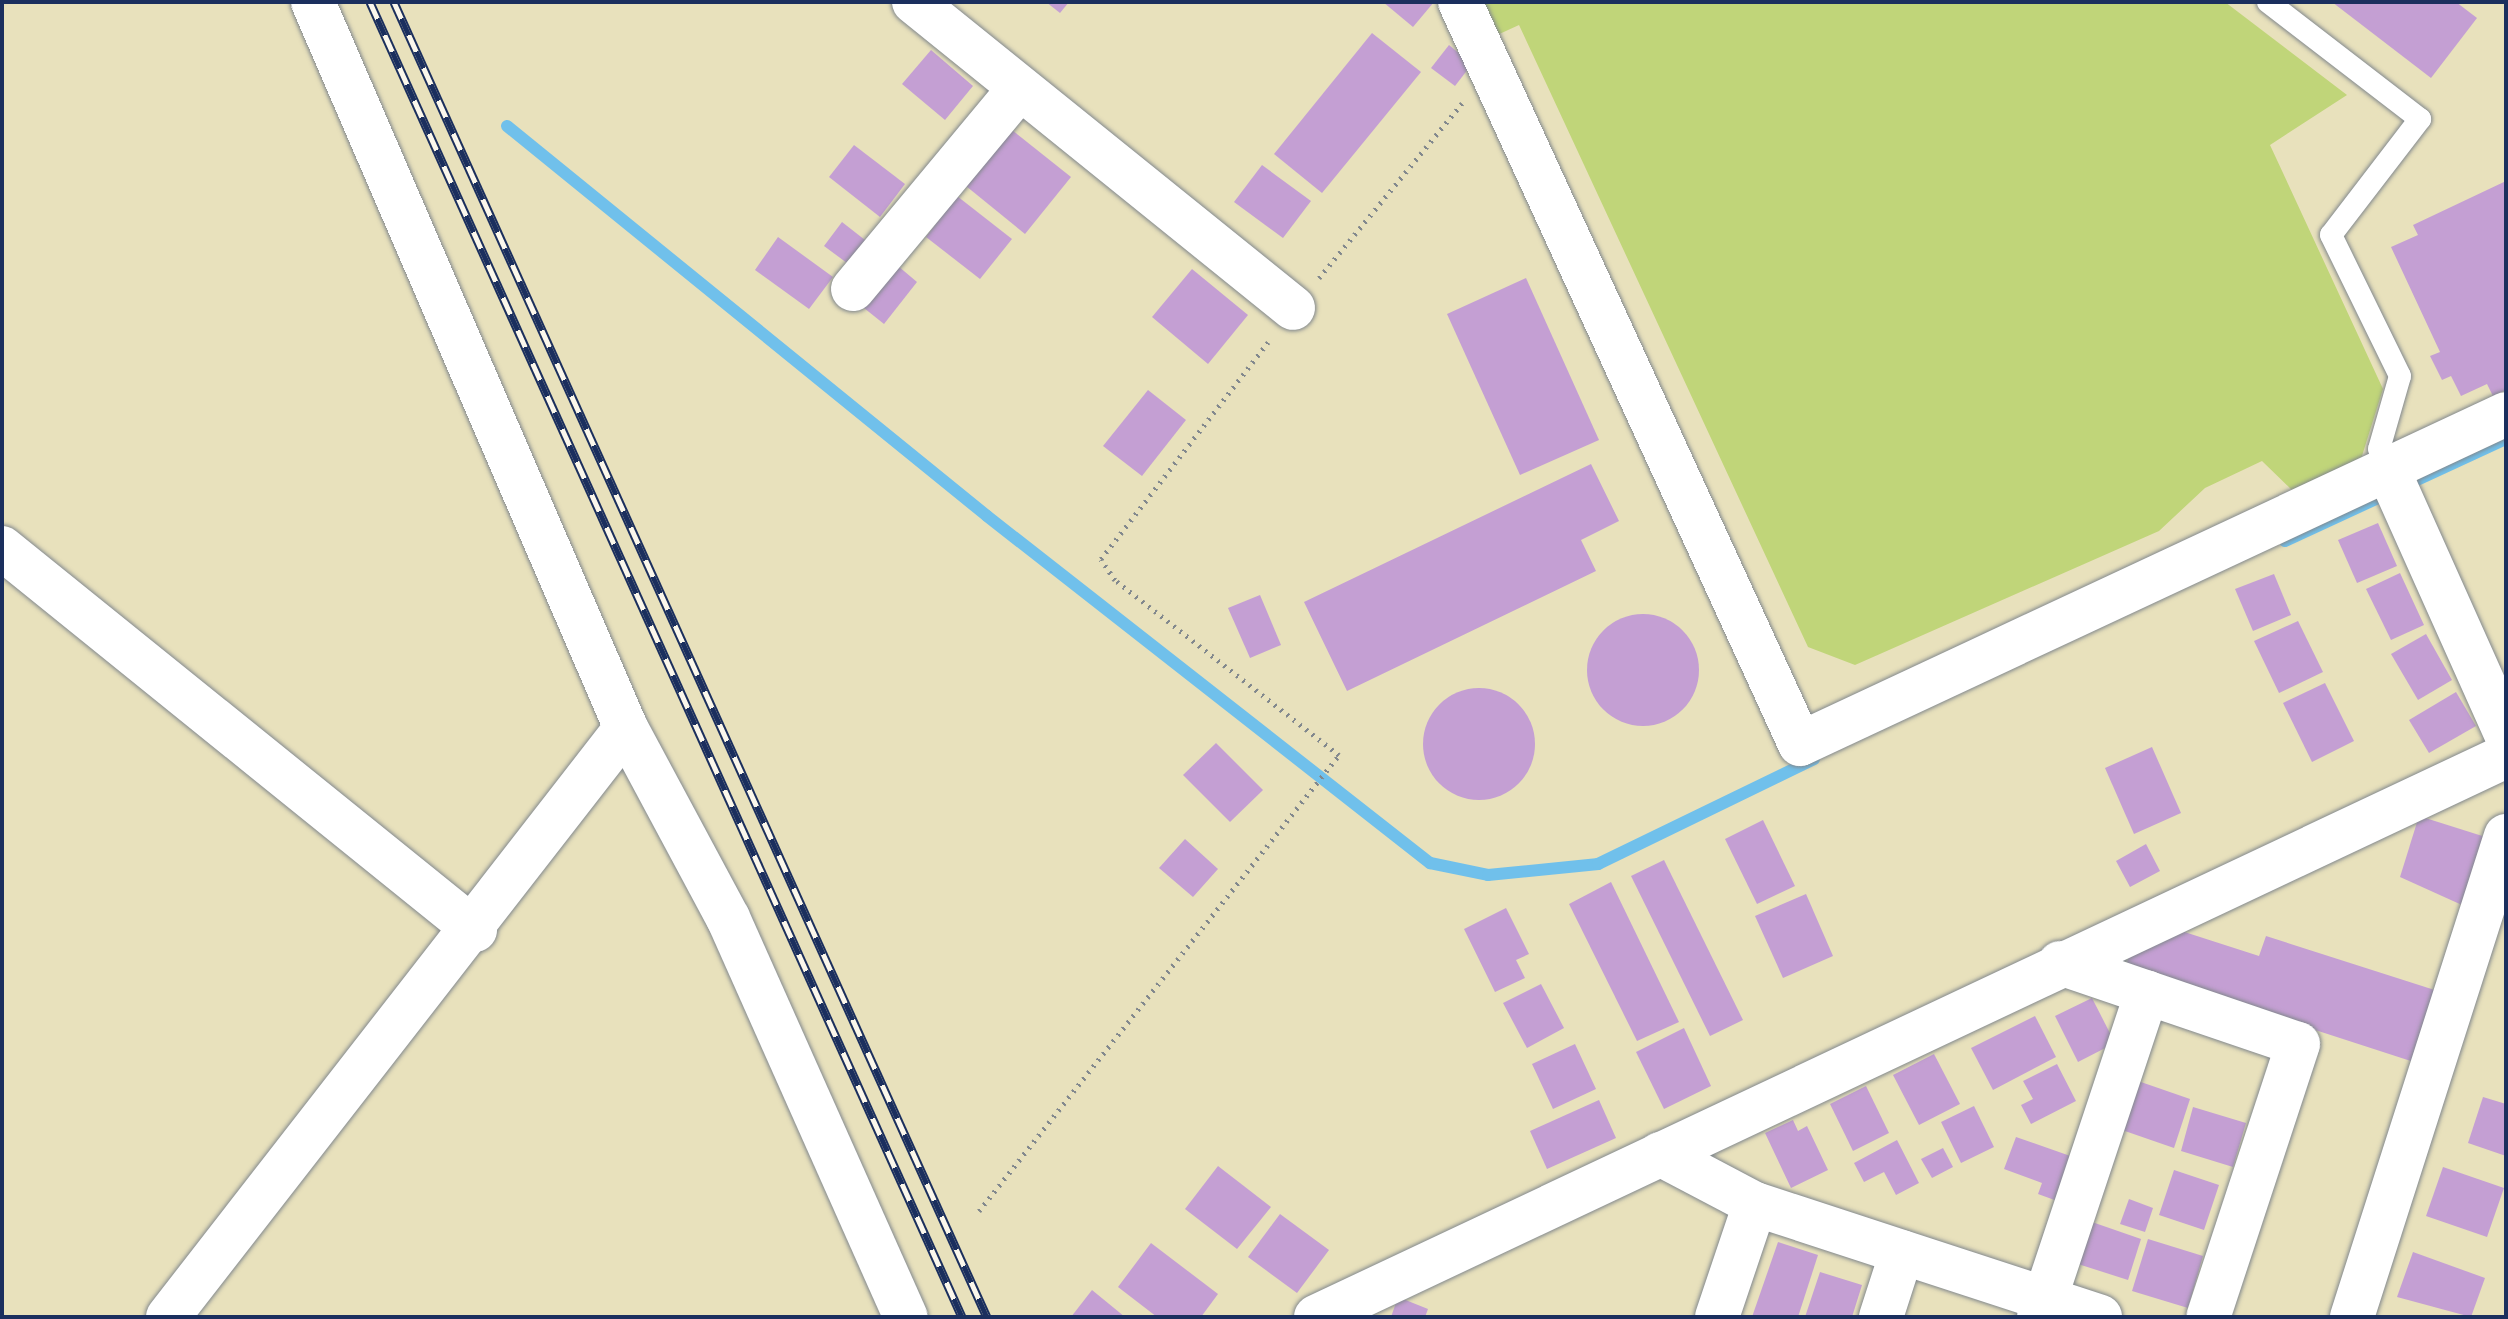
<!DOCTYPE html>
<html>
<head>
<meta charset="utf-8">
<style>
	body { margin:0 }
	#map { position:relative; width:2508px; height:1319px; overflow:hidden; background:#e8e1bc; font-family:"Balsamiq Sans",sans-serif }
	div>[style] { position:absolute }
	.green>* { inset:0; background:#c0d579 }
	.stream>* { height:12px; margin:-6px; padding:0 6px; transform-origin:6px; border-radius:6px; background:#70c0eb }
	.building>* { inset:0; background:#c49fd3 }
	.round { border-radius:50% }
	.path>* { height:5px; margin-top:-2.5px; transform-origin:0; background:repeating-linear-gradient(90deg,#82888d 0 2px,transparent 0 8px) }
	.roads { filter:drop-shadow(0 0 2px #82888d) drop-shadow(0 0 2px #82888d) }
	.service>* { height:22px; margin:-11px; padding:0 11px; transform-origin:11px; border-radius:11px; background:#fff }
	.minor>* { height:44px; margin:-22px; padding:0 22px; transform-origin:22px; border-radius:22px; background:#fff }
	.rail>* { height:9px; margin-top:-4.5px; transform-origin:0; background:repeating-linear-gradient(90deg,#fbf7ec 0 18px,#1b2f5e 0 36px); box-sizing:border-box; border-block:2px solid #1b2f5e }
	span { translate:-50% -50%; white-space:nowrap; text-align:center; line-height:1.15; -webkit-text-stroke:6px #fbf7ec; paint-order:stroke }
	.frame { position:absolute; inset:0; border:4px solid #1b2f5e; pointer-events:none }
</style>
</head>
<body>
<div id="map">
	<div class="green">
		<div style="clip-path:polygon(1479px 2px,2225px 2px,2347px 95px,2270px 145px,2383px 389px,2361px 459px,2293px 491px,2262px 461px,2205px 488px,2159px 531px,1855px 665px,1808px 647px,1519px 25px,1495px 36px)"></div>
	</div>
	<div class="stream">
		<div style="left:507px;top:126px;width:618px;rotate:39.09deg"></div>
		<div style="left:987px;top:516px;width:563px;rotate:38.07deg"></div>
		<div style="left:1430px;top:863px;width:59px;rotate:11.7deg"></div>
		<div style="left:1488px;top:875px;width:111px;rotate:-5.7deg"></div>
		<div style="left:1598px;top:864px;width:240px;rotate:-25.9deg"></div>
		<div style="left:2285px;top:541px;width:243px;rotate:-24.8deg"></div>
	</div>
	<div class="building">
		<div style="clip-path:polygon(1046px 2px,1069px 2px,1060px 13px)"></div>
		<div style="clip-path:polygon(1383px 2px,1434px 2px,1413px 27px)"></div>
		<div style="clip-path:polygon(2332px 2px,2456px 2px,2477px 18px,2431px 78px)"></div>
		<div style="clip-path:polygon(1372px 33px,1421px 72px,1322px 193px,1274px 154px)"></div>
		<div style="clip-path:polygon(1449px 45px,1472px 64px,1455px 86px,1431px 68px)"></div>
		<div style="clip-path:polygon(931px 50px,973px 86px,945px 120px,902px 84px)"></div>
		<div style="clip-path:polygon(1012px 130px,1071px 177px,1025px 234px,966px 186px)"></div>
		<div style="clip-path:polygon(854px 145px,905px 184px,880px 217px,829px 177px)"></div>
		<div style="clip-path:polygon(1262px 165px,1311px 201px,1283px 238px,1234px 202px)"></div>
		<div style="clip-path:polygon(2506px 181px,2506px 390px,2493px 396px,2487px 384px,2461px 396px,2451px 376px,2442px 380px,2430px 356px,2440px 352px,2391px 247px,2418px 235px,2413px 225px)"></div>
		<div style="clip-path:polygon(957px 196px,1012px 239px,980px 279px,926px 237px)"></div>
		<div style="clip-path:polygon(842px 222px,865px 240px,847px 263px,824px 246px)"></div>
		<div style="clip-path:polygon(778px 237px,833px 277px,809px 309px,755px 270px)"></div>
		<div style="clip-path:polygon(898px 266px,917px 282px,884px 324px,864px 308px)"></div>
		<div style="clip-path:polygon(1192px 269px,1248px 315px,1208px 364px,1152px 317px)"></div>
		<div style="clip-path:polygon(1526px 278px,1599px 440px,1520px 475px,1447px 314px)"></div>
		<div style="clip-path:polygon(1148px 390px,1186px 420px,1142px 476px,1103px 446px)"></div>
		<div style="clip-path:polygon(1591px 464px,1619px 521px,1581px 540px,1596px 571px,1347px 691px,1304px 602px)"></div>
		<div style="clip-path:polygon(2378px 523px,2397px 566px,2357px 583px,2338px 540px)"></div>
		<div style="clip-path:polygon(2400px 573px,2424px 625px,2391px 640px,2366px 589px)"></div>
		<div style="clip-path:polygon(2274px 574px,2291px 615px,2253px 631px,2235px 589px)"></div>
		<div style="clip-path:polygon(1260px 595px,1281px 645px,1250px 658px,1228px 608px)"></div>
		<div class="round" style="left:1587px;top:614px;width:112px;height:112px"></div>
		<div style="clip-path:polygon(2298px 621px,2323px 672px,2279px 693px,2254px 641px)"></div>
		<div style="clip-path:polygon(2426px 634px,2452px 680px,2418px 700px,2391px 654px)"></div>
		<div style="clip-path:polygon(2325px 683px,2354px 741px,2312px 762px,2283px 703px)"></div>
		<div class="round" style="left:1423px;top:688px;width:112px;height:112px"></div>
		<div style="clip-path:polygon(2456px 692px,2476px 726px,2429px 753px,2409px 720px)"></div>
		<div style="clip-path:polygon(1216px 743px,1263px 790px,1230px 822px,1183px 775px)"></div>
		<div style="clip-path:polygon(2152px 747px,2181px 813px,2134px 834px,2105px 768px)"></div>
		<div style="clip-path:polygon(2419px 816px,2495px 840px,2473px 910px,2400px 877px)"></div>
		<div style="clip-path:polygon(1763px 820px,1795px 886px,1757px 904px,1725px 839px)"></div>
		<div style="clip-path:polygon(1185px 839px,1218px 869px,1193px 897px,1159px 868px)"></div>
		<div style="clip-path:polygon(2146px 844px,2160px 871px,2130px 887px,2116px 861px)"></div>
		<div style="clip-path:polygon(1664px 860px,1743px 1020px,1710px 1036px,1631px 876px)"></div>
		<div style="clip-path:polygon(1611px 882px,1679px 1022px,1637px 1041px,1569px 904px)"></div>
		<div style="clip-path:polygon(1806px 894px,1833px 956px,1783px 978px,1755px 916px)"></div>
		<div style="clip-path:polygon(1506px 908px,1529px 954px,1516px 960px,1525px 978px,1495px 992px,1464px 929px)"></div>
		<div style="clip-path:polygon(2169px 927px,2259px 956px,2266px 936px,2444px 993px,2420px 1064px,2125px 968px,2131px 951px)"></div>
		<div style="clip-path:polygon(1541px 984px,1564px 1028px,1527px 1048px,1503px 1003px)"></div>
		<div style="clip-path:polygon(2092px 998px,2115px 1043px,2078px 1062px,2055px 1016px)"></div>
		<div style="clip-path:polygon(2035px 1016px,2056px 1057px,1993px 1090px,1971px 1048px)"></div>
		<div style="clip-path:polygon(1684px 1028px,1711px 1086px,1664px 1109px,1636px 1052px)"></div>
		<div style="clip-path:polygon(1575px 1044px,1596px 1089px,1553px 1109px,1532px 1064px)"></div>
		<div style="clip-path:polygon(1934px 1054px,1960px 1104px,1919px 1125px,1893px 1075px)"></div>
		<div style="clip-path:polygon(2057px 1064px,2076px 1101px,2031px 1124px,2021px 1105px,2033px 1099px,2023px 1081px)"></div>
		<div style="clip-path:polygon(2138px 1081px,2190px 1099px,2174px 1148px,2122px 1130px)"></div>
		<div style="clip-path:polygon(1866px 1086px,1889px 1133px,1853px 1151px,1830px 1104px)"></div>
		<div style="clip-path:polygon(2483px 1097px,2506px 1104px,2506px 1156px,2468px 1143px)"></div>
		<div style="clip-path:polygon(1599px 1100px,1616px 1138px,1547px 1169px,1530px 1131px)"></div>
		<div style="clip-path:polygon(1974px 1106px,1994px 1147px,1961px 1163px,1941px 1122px)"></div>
		<div style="clip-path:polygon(2193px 1107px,2246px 1123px,2233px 1167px,2181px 1151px)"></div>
		<div style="clip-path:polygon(1793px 1120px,1798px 1131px,1807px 1126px,1828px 1170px,1791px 1188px,1765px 1133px)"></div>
		<div style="clip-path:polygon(2016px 1137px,2076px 1158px,2060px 1202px,2038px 1194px,2042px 1183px,2004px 1169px)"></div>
		<div style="clip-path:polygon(1897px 1140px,1919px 1183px,1896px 1195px,1884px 1172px,1864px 1182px,1854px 1163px)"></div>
		<div style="clip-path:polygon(1943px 1148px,1953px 1167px,1932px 1178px,1921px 1159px)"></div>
		<div style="clip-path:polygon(1218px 1166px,1271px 1207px,1237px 1249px,1185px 1209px)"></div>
		<div style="clip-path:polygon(2443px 1167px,2504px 1188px,2487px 1237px,2426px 1216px)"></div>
		<div style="clip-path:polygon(2174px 1170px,2219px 1185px,2204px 1230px,2159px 1215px)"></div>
		<div style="clip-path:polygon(2129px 1199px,2153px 1208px,2145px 1232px,2120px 1224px)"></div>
		<div style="clip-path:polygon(1280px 1214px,1329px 1250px,1297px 1293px,1248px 1257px)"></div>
		<div style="clip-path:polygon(2092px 1222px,2141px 1239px,2128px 1280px,2078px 1264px)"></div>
		<div style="clip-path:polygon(2148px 1239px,2203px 1256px,2188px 1308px,2132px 1291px)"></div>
		<div style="clip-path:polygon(1778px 1242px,1818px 1255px,1798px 1317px,1752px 1317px)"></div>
		<div style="clip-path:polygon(1151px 1243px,1218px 1294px,1201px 1317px,1157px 1317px,1118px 1287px)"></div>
		<div style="clip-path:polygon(2413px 1252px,2485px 1278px,2471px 1317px,2397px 1297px)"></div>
		<div style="clip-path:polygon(1820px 1272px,1862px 1285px,1852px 1317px,1805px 1317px)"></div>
		<div style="clip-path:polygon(1092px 1290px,1125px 1317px,1071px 1317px)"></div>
		<div style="clip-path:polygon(1398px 1297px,1428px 1309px,1425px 1317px,1391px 1317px)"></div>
	</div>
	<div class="path">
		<div style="left:1319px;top:278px;width:226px;rotate:-50.7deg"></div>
		<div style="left:979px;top:1211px;width:581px;rotate:-51.71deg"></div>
		<div style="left:1339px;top:755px;width:284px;rotate:-142deg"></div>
		<div style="left:1115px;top:580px;width:25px;rotate:-124deg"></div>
		<div style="left:1101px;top:559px;width:274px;rotate:-52.4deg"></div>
	</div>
	<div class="roads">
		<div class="service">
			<div style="left:2268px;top:2px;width:192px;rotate:37.6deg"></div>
			<div style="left:2420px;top:119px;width:146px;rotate:127.5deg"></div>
			<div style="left:2331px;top:235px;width:157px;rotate:63.9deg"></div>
			<div style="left:2400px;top:376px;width:76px;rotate:106deg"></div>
			<div style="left:2379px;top:449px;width:23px;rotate:67deg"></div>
		</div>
		<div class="minor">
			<div style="left:313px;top:2px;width:791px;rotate:66.68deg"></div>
			<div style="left:626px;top:728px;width:216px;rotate:61.8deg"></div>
			<div style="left:728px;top:918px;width:437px;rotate:66deg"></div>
			<div style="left:914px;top:2px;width:487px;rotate:38.9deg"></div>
			<div style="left:1460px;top:2px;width:816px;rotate:65.38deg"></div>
			<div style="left:1800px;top:744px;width:779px;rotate:-25.05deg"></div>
			<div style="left:853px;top:289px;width:261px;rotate:-50.3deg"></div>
			<div style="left:2388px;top:470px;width:289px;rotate:65.9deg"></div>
			<div style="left:2px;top:548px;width:608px;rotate:38.92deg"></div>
			<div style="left:2060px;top:963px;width:251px;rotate:18.8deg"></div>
			<div style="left:2298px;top:1044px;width:287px;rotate:108.2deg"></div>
			<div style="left:1660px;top:1154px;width:107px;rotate:27.8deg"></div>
			<div style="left:1755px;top:1204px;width:363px;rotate:18.1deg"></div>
			<div style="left:168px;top:1317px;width:746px;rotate:-52.13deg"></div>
			<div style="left:1316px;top:1317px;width:1316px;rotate:-25.24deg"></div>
			<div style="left:1717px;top:1317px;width:119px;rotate:-71.4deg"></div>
			<div style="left:1881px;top:1317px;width:68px;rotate:-72.1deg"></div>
			<div style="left:2039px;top:1317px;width:342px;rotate:-71.6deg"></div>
			<div style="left:2352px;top:1317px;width:505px;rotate:-72.25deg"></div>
		</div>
	</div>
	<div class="rail">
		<div style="left:370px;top:2px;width:1442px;rotate:65.76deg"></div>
		<div style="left:394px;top:2px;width:1443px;rotate:65.73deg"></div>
	</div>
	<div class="frame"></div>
</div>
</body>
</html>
